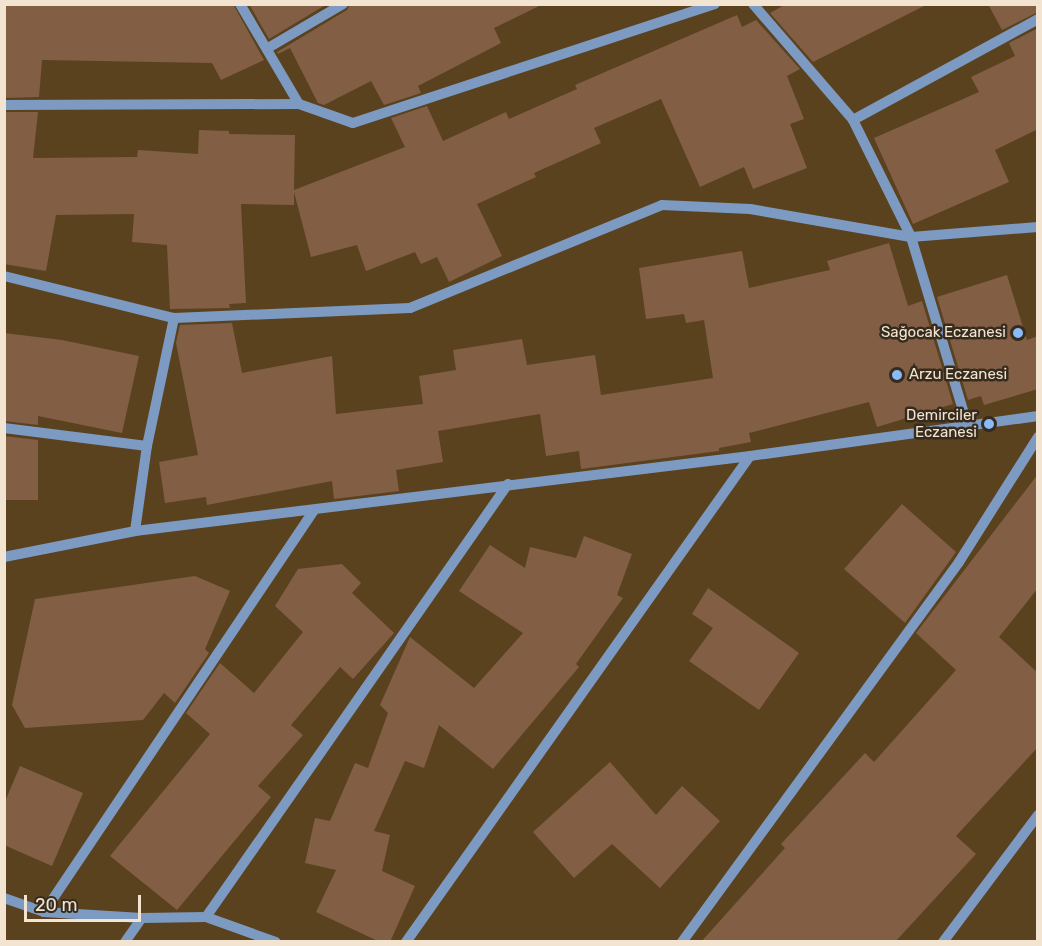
<!DOCTYPE html>
<html>
<head>
<meta charset="utf-8">
<style>
	body { margin:0 }
	#map { position:relative; width:1042px; height:946px; overflow:hidden; background:#5a421f; font-family:Rubik,sans-serif }
	div>[style] { position:absolute }
	.building>* { inset:0; background:#825e45 }
	.minor>* { height:10px; margin:-5px; padding:0 5px; transform-origin:5px; border-radius:5px; background:#7d9bc2 }
	.dots>* { width:16px; height:16px; translate:-50% -50%; box-sizing:border-box; border:3px solid #362b1c; border-radius:50% }
	span { translate:-50% -50%; white-space:nowrap; text-align:center; line-height:1.15; -webkit-text-stroke:5px #362b1c; paint-order:stroke }
	.poi-label { font-size:15px; color:#f3e4d1 }
	.right { translate:-100% -50%; text-align:right }
	.left { translate:0 -50%; text-align:left }
	.frame { position:absolute; inset:0; border:6px solid #f3e4d1; pointer-events:none }
	.scale { position:absolute; left:24px; top:895px; width:117px; height:27px; box-sizing:border-box; border:3px solid #f3e4d1; border-top:0; padding-left:8px; font-size:18px; line-height:21px; white-space:nowrap; color:#f3e4d1; -webkit-text-stroke:4px #362b1c; paint-order:stroke }
</style>
</head>
<body>
<div id="map">
	<div class="building">
		<div style="clip-path:polygon(4px 4px,233px 4px,264px 60px,221px 80px,212px 63px,42px 60px,39px 97px,4px 98px)"></div>
		<div style="clip-path:polygon(249px 4px,327px 4px,269px 39px)"></div>
		<div style="clip-path:polygon(350px 4px,543px 4px,494px 28px,501px 43px,418px 86px,421px 93px,384px 105px,371px 81px,324px 105px,318px 103px,290px 48px,278px 54px,277px 52px,347px 10px)"></div>
		<div style="clip-path:polygon(786px 4px,928px 4px,813px 62px,770px 13px)"></div>
		<div style="clip-path:polygon(988px 4px,1038px 4px,1038px 12px,1002px 30px)"></div>
		<div style="clip-path:polygon(737px 15px,742px 27px,756px 20px,800px 69px,787px 76px,804px 119px,790px 124px,807px 168px,753px 189px,744px 167px,700px 187px,661px 99px,594px 128px,601px 143px,534px 173px,536px 177px,477px 204px,502px 256px,449px 282px,437px 257px,421px 264px,415px 252px,366px 271px,357px 245px,311px 257px,294px 192px,294px 205px,241px 204px,246px 303px,229px 304px,230px 308px,170px 309px,167px 245px,132px 242px,134px 214px,56px 215px,46px 271px,4px 264px,4px 112px,38px 112px,33px 158px,137px 157px,138px 150px,198px 154px,199px 130px,229px 131px,229px 134px,295px 135px,294px 190px,405px 147px,391px 118px,427px 106px,443px 141px,506px 112px,509px 119px,577px 89px,575px 85px)"></div>
		<div style="clip-path:polygon(1038px 28px,1038px 129px,995px 150px,1009px 182px,913px 224px,874px 138px,979px 92px,971px 77px,1015px 56px,1009px 43px)"></div>
		<div style="clip-path:polygon(889px 243px,908px 306px,922px 301px,953px 404px,877px 427px,869px 402px,749px 433px,751px 442px,719px 448px,719px 451px,581px 469px,579px 451px,546px 456px,540px 414px,438px 431px,443px 462px,396px 470px,399px 491px,334px 499px,332px 481px,207px 505px,206px 497px,165px 503px,159px 462px,198px 455px,176px 343px,180px 325px,232px 323px,242px 373px,332px 356px,336px 414px,423px 404px,419px 376px,456px 370px,453px 350px,522px 339px,527px 365px,595px 355px,601px 395px,713px 378px,704px 320px,686px 323px,684px 314px,646px 319px,639px 268px,742px 251px,749px 288px,830px 270px,827px 261px)"></div>
		<div style="clip-path:polygon(1007px 275px,1027px 340px,1038px 336px,1038px 389px,984px 405px,981px 396px,968px 400px,937px 297px)"></div>
		<div style="clip-path:polygon(4px 333px,62px 340px,139px 356px,122px 433px,38px 416px,38px 425px,4px 421px)"></div>
		<div style="clip-path:polygon(4px 436px,38px 440px,38px 500px,4px 500px)"></div>
		<div style="clip-path:polygon(1038px 474px,1038px 588px,999px 637px,1038px 673px,1038px 747px,956px 836px,976px 854px,895px 942px,701px 942px,785px 848px,781px 844px,865px 753px,874px 762px,956px 670px,916px 633px)"></div>
		<div style="clip-path:polygon(902px 504px,956px 552px,905px 623px,844px 569px)"></div>
		<div style="clip-path:polygon(584px 536px,632px 554px,617px 595px,623px 598px,576px 664px,579px 667px,493px 769px,439px 725px,424px 768px,405px 761px,374px 831px,390px 835px,382px 871px,415px 886px,390px 942px,380px 942px,316px 912px,336px 870px,305px 863px,315px 818px,330px 821px,355px 763px,368px 768px,388px 713px,380px 705px,410px 637px,474px 688px,523px 633px,459px 591px,490px 545px,525px 568px,530px 547px,576px 558px)"></div>
		<div style="clip-path:polygon(342px 564px,361px 583px,352px 593px,394px 633px,353px 679px,340px 667px,291px 725px,303px 735px,258px 786px,271px 797px,177px 910px,110px 856px,210px 734px,186px 713px,220px 663px,254px 693px,303px 632px,275px 606px,298px 569px)"></div>
		<div style="clip-path:polygon(195px 576px,230px 591px,205px 649px,209px 653px,175px 703px,164px 693px,143px 720px,25px 728px,12px 705px,35px 599px)"></div>
		<div style="clip-path:polygon(708px 588px,799px 653px,759px 710px,689px 661px,713px 628px,692px 614px)"></div>
		<div style="clip-path:polygon(610px 762px,656px 815px,682px 786px,720px 821px,660px 888px,612px 844px,574px 878px,533px 832px)"></div>
		<div style="clip-path:polygon(20px 766px,83px 793px,52px 866px,4px 845px,4px 804px)"></div>
	</div>
	<div class="minor">
		<div style="left:240px;top:4px;width:116px;rotate:59.5deg"></div>
		<div style="left:299px;top:104px;width:57px;rotate:19.4deg"></div>
		<div style="left:353px;top:123px;width:381px;rotate:-18.2deg"></div>
		<div style="left:753px;top:4px;width:153px;rotate:49.2deg"></div>
		<div style="left:853px;top:120px;width:131px;rotate:63.6deg"></div>
		<div style="left:911px;top:237px;width:195px;rotate:73.3deg"></div>
		<div style="left:268px;top:48px;width:87px;rotate:-30.4deg"></div>
		<div style="left:4px;top:105px;width:295px;rotate:-0.2deg"></div>
		<div style="left:853px;top:120px;width:211px;rotate:-28.6deg"></div>
		<div style="left:4px;top:276px;width:175px;rotate:13.9deg"></div>
		<div style="left:174px;top:318px;width:236px;rotate:-2.4deg"></div>
		<div style="left:410px;top:308px;width:272px;rotate:-22.2deg"></div>
		<div style="left:662px;top:205px;width:88px;rotate:2.6deg"></div>
		<div style="left:750px;top:209px;width:163px;rotate:9.9deg"></div>
		<div style="left:911px;top:237px;width:127px;rotate:-4.5deg"></div>
		<div style="left:4px;top:428px;width:144px;rotate:7.2deg"></div>
		<div style="left:135px;top:531px;width:86px;rotate:-82deg"></div>
		<div style="left:147px;top:446px;width:131px;rotate:-78.1deg"></div>
		<div style="left:4px;top:557px;width:134px;rotate:-11.2deg"></div>
		<div style="left:135px;top:531px;width:620px;rotate:-6.95deg"></div>
		<div style="left:750px;top:456px;width:291px;rotate:-7.9deg"></div>
		<div style="left:4px;top:898px;width:42px;rotate:19.3deg"></div>
		<div style="left:44px;top:912px;width:98px;rotate:3.5deg"></div>
		<div style="left:142px;top:918px;width:64px;rotate:-0.9deg"></div>
		<div style="left:206px;top:917px;width:74px;rotate:19.7deg"></div>
		<div style="left:44px;top:912px;width:483px;rotate:-56.1deg"></div>
		<div style="left:206px;top:917px;width:528px;rotate:-55.11deg"></div>
		<div style="left:125px;top:942px;width:29px;rotate:-55deg"></div>
		<div style="left:406px;top:942px;width:595px;rotate:-54.71deg"></div>
		<div style="left:682px;top:942px;width:470px;rotate:-53.9deg"></div>
		<div style="left:959px;top:562px;width:148px;rotate:-57.7deg"></div>
		<div style="left:943px;top:942px;width:159px;rotate:-53.2deg"></div>
	</div>
	<div class="dots">
		<div style="left:1018px;top:333px;background:#89bafc"></div>
		<div style="left:897px;top:375px;background:#89bafc"></div>
		<div style="left:989px;top:424px;background:#89bafc"></div>
	</div>
	<div class="poi-label">
		<span class="right" style="left:1006px;top:333px">Sağocak Eczanesi</span>
		<span class="left" style="left:909px;top:375px">Arzu Eczanesi</span>
		<span class="right" style="left:977px;top:424px">Demirciler<br>Eczanesi</span>
	</div>
	<div class="frame"></div>
	<div class="scale">20 m</div>
</div>
</body>
</html>
